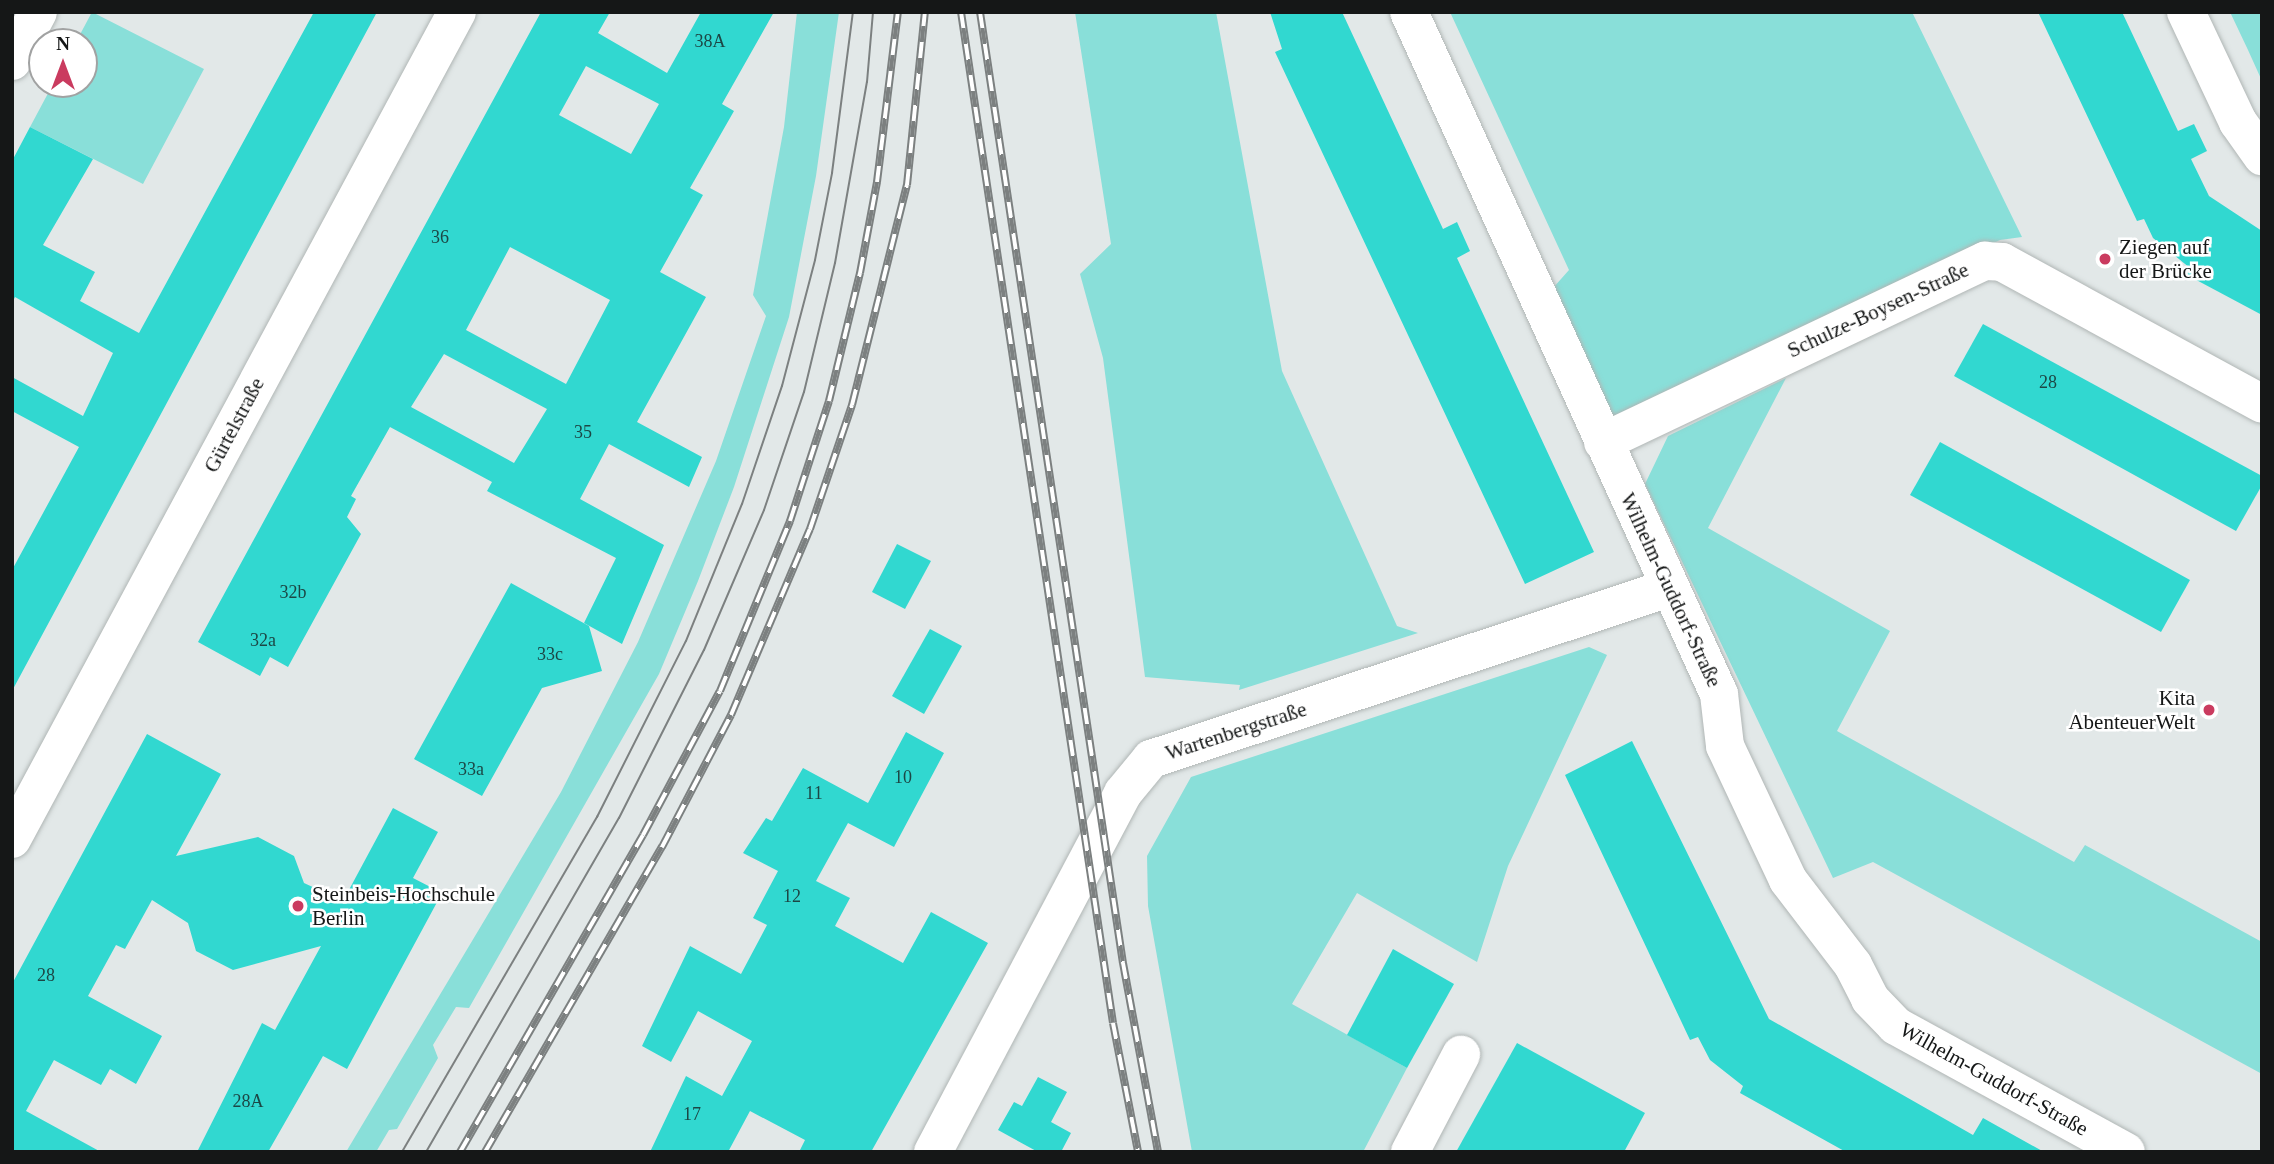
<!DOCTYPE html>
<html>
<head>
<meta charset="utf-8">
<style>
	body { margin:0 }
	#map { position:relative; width:2274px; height:1164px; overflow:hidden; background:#e2e8e8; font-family:"Times New Roman",serif }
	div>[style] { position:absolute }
	.green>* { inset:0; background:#89dfd9 }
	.building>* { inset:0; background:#31d8d0 }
	.roads { filter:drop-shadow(0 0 2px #b0b6b5) drop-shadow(0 0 2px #b0b6b5) }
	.street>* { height:38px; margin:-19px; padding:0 19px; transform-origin:19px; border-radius:19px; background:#fff }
	.secondary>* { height:38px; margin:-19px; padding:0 19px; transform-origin:19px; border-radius:19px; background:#fff }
	.tram>* { height:2px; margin:-1px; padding:0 1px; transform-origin:1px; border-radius:1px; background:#7c8080 }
	.rail>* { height:8px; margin-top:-4px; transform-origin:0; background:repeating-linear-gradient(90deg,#fff 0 16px,#7c8080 0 32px); box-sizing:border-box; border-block:2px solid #7c8080 }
	.dots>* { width:19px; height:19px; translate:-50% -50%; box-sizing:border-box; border:4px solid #fff; border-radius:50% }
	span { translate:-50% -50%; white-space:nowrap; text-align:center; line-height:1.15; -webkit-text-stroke:5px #fff; paint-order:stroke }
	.number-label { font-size:18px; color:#1c4745 }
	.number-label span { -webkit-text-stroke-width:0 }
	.poi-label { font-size:21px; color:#151717 }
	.left { translate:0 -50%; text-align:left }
	.right { translate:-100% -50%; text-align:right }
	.street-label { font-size:21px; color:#151717 }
	.frame { position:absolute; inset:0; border:14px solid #151717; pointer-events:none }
	.north { position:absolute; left:28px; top:28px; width:70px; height:70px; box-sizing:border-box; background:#fff; border:2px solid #a1a2a2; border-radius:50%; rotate:0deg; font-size:19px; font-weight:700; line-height:28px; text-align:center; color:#151717 }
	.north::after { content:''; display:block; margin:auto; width:24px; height:32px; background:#ca3b5f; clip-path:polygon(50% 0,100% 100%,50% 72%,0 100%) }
</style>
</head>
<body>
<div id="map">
	<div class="green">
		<div style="clip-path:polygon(92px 12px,204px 69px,143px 184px,30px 127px,53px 84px,84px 84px,84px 42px,76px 42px)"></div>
		<div style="clip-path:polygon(797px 12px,839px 12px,816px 176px,789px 317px,734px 487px,698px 581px,659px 674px,469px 1008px,456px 1007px,433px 1045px,438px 1058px,397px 1129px,389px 1130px,376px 1152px,346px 1152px,561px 792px,638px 642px,716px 461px,766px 316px,753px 295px,784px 127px)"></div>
		<div style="clip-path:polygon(1075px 12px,1216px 12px,1282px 371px,1397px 626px,1418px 633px,1239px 690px,1240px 685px,1145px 677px,1103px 358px,1080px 274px,1111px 244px)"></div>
		<div style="clip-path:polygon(1450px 12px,1912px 12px,2022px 237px,2000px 240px,1621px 420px,1613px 417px,1553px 288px,1569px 270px)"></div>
		<div style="clip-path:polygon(2230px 12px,2262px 12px,2262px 81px,2248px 50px)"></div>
		<div style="clip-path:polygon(1786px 378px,1708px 528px,1890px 631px,1837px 731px,2074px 862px,2085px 845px,2262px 942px,2262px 1074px,1873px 862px,1833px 878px,1645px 484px,1668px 436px)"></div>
		<div style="clip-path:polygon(1589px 647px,1607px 655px,1508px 866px,1477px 962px,1357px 893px,1292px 1004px,1407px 1068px,1363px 1152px,1192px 1152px,1148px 906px,1147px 856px,1191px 777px)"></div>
	</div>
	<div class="building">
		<div style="clip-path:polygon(314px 12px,377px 12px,12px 691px,12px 570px,79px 447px,12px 411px,12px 377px,83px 416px,113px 353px,15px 297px,12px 303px,12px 161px,30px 127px,93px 159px,43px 245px,95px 272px,80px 301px,139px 333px)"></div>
		<div style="clip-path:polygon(evenodd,541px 12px,610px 12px,598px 33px,667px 73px,701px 12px,774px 12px,722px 104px,734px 111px,690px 188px,703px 195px,660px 272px,706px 297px,637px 422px,702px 457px,689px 487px,609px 444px,580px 499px,664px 545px,622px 644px,584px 623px,616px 558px,487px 491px,492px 482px,390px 427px,351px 496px,356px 499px,347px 517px,361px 534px,288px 667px,270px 657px,260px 676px,198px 642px,541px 12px,586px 66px,659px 104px,631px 154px,559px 115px,586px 66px,541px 12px,510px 247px,610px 300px,566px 384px,466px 330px,510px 247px,541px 12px,444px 354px,547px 409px,514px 463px,411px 407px,444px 354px)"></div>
		<div style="clip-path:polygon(1270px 12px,1342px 12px,1443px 229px,1457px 222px,1470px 251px,1457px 258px,1594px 552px,1525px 584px,1275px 52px,1282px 49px)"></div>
		<div style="clip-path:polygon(2038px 12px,2122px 12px,2178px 131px,2194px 124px,2207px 151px,2191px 159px,2209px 196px,2262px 231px,2262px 315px,2187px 275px,2190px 268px,2153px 238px,2144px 219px,2137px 221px)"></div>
		<div style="clip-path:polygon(1983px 324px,2262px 476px,2262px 485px,2236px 531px,1954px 376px)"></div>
		<div style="clip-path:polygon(1940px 442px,2190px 580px,2161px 632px,1910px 495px)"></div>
		<div style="clip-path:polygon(897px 544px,931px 561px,905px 609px,872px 592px)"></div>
		<div style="clip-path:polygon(511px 583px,589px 626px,602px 671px,542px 688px,482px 796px,414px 759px)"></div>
		<div style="clip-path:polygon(930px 629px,962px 646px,924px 714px,892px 696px)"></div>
		<div style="clip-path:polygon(906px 732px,944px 753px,894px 847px,848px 823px,816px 881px,850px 898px,835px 926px,903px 963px,931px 912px,988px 943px,871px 1152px,799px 1152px,805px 1140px,750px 1111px,728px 1152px,650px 1152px,686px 1076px,722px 1096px,752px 1041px,698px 1011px,671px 1062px,642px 1046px,690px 946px,741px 974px,767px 925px,753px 918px,778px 871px,743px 853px,766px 818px,772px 821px,803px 768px,868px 803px)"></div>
		<div style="clip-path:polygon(147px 734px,221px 774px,176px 856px,258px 837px,294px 856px,304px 883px,343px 901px,393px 808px,438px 832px,413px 878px,442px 893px,347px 1069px,323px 1056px,268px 1152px,197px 1152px,262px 1023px,275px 1030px,321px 946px,233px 970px,196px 951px,188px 923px,152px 900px,125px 949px,116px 945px,88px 996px,162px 1036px,136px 1084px,110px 1069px,101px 1085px,54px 1060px,26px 1111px,101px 1152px,12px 1152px,12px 984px)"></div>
		<div style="clip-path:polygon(1632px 741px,1769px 1019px,1973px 1135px,1983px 1118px,2044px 1152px,1846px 1152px,1740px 1093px,1743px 1086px,1710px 1060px,1698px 1037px,1690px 1040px,1565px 775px)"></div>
		<div style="clip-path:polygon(1393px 949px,1454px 984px,1407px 1068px,1347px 1035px)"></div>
		<div style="clip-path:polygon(1517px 1043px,1645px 1113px,1624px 1152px,1456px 1152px)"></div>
		<div style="clip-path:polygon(1038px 1077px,1067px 1092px,1051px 1122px,1071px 1133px,1061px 1152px,1038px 1152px,998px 1130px,1014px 1102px,1022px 1106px)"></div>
	</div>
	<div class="roads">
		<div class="street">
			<div style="left:1409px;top:12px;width:749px;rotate:65.56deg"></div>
			<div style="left:1719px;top:694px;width:52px;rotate:83.4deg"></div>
			<div style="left:1725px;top:746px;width:148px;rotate:64.8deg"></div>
			<div style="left:1788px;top:880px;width:107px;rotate:52.6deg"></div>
			<div style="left:1853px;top:965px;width:38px;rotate:63deg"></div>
			<div style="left:1870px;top:999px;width:37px;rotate:46deg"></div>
			<div style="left:1896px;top:1026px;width:262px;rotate:28.7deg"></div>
			<div style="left:2186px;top:12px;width:122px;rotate:64.7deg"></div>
			<div style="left:2238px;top:122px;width:42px;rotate:54.8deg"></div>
			<div style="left:12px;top:61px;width:55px;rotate:-62deg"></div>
			<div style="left:1603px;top:442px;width:423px;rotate:-25.4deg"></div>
			<div style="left:1985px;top:261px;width:17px;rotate:3deg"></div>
			<div style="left:2002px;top:262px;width:296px;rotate:28.6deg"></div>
			<div style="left:933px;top:1152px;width:406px;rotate:-62.1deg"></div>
			<div style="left:1123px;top:793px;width:44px;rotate:-50.5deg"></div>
			<div style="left:1151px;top:759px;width:545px;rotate:-18.27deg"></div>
			<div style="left:1410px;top:1152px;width:110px;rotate:-62.3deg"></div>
		</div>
		<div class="secondary">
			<div style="left:12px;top:839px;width:939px;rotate:-61.72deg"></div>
		</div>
	</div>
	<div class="tram">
		<div style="left:402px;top:1152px;width:388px;rotate:-59.8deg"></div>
		<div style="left:597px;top:817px;width:197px;rotate:-63.2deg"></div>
		<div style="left:686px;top:641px;width:148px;rotate:-67.8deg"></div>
		<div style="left:742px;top:504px;width:125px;rotate:-71.3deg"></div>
		<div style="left:782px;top:386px;width:130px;rotate:-75.3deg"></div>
		<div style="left:815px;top:260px;width:89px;rotate:-78.9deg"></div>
		<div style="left:832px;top:173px;width:162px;rotate:-82.6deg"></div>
		<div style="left:426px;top:1152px;width:386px;rotate:-60deg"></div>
		<div style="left:619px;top:818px;width:188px;rotate:-63.2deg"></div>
		<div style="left:704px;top:650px;width:152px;rotate:-66.8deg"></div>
		<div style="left:764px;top:510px;width:125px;rotate:-71.3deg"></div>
		<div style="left:804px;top:392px;width:133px;rotate:-76.5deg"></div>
		<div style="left:835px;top:263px;width:184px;rotate:-80deg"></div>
		<div style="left:867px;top:82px;width:70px;rotate:-85.1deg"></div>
	</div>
	<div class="rail">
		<div style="left:961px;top:12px;width:1022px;rotate:81.45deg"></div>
		<div style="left:1113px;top:1023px;width:131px;rotate:79deg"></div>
		<div style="left:980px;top:12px;width:962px;rotate:81.45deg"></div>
		<div style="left:1123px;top:963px;width:192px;rotate:79.5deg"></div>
		<div style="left:460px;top:1152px;width:366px;rotate:-60deg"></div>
		<div style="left:643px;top:835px;width:163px;rotate:-61.9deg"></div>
		<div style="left:720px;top:691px;width:184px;rotate:-67.6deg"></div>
		<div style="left:790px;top:521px;width:126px;rotate:-72deg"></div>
		<div style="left:829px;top:401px;width:132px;rotate:-76.4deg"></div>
		<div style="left:860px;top:273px;width:93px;rotate:-79.4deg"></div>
		<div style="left:877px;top:182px;width:171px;rotate:-83deg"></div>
		<div style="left:485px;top:1152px;width:353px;rotate:-59.9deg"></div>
		<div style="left:662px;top:847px;width:149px;rotate:-62.4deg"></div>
		<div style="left:731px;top:715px;width:202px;rotate:-67deg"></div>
		<div style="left:810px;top:529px;width:131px;rotate:-71.3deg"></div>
		<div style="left:852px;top:405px;width:227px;rotate:-76deg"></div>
		<div style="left:907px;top:185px;width:174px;rotate:-84.1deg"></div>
	</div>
	<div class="dots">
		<div style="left:2105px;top:259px;background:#ca3b5f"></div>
		<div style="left:2209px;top:710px;background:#ca3b5f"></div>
		<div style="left:298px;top:906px;background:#ca3b5f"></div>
	</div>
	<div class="number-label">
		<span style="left:710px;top:41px">38A</span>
		<span style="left:440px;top:237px">36</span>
		<span style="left:2048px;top:382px">28</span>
		<span style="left:583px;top:432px">35</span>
		<span style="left:293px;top:592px">32b</span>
		<span style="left:263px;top:640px">32a</span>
		<span style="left:550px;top:654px">33c</span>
		<span style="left:471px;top:769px">33a</span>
		<span style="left:903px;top:777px">10</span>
		<span style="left:814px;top:793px">11</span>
		<span style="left:792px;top:896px">12</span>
		<span style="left:46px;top:975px">28</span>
		<span style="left:248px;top:1101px">28A</span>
		<span style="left:692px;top:1114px">17</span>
	</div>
	<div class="poi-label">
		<span class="left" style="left:2119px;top:259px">Ziegen auf<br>der Brücke</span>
		<span class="right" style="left:2195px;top:710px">Kita<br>AbenteuerWelt</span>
		<span class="left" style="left:312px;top:906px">Steinbeis-Hochschule<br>Berlin</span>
	</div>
	<div class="street-label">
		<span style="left:1878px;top:310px;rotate:-25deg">Schulze-Boysen-Straße</span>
		<span style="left:234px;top:425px;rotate:-62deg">Gürtelstraße</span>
		<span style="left:1671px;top:590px;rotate:65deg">Wilhelm-Guddorf-Straße</span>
		<span style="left:1236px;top:731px;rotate:-18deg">Wartenbergstraße</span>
		<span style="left:1994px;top:1079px;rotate:29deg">Wilhelm-Guddorf-Straße</span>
	</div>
	<div class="frame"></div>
	<div class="north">N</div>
</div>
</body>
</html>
